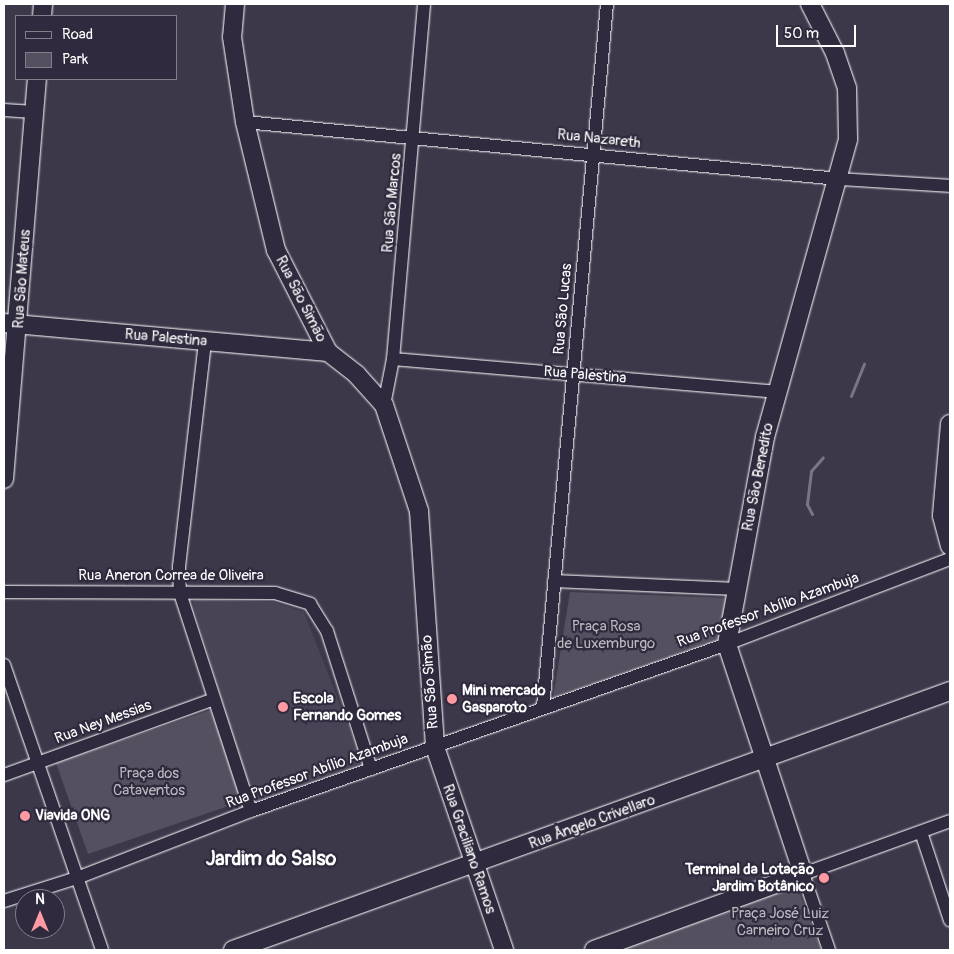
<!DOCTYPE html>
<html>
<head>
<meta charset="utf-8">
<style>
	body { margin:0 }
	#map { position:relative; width:954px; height:954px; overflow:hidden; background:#3c3749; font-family:Pangolin,sans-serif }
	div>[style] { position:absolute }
	.built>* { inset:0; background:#494455 }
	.green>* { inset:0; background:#555060 }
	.stream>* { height:3px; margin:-1.5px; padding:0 1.5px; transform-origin:1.5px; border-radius:1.5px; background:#797682 }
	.roads { filter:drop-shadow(0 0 1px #fff) drop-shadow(0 0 1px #fff) }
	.street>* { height:12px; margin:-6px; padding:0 6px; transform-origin:6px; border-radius:6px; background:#2f2a3d }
	.secondary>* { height:18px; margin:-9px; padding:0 9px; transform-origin:9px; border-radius:9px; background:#2f2a3d }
	.dots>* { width:14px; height:14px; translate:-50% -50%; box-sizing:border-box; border:2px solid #2f2a3d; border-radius:50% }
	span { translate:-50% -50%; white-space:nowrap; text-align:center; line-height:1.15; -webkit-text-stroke:4.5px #2f2a3d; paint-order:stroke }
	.street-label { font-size:15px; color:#fff }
	.park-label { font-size:15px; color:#bbb9bf }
	.poi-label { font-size:15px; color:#fff; font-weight:700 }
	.left { translate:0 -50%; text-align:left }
	.right { translate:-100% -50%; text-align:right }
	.district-label { font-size:20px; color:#fff; font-weight:700 }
	.frame { position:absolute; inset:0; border:5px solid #fff; pointer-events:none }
	.legend { position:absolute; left:15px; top:15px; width:162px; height:65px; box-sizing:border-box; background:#2f2a3d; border:1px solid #827f8b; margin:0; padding:6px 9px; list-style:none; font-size:15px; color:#fff }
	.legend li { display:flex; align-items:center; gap:10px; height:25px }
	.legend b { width:25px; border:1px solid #827f8b }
	.north { position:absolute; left:15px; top:889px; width:50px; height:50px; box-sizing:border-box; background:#2f2a3d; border:1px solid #827f8b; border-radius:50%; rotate:0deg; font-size:14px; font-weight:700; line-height:20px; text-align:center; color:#fff }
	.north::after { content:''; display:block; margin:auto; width:18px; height:22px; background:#ff9aa2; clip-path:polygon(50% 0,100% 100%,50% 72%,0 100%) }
	.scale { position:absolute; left:776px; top:25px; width:80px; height:22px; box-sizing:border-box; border:2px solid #fff; border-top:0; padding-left:6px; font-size:15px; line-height:18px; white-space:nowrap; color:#fff; -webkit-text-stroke:4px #2f2a3d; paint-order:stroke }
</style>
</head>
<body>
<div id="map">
	<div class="built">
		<div style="clip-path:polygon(200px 600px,273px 602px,304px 612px,364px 766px,254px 806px,194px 608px,193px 601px)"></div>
	</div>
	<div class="green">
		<div style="clip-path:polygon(570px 592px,728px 598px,723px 638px,553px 697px)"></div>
		<div style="clip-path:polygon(211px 710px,243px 801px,88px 854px,56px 763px)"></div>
		<div style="clip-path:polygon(797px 886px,821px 950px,618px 950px)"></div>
	</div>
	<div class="stream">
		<div style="left:851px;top:396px;width:35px;rotate:-68deg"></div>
		<div style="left:812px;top:514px;width:11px;rotate:-117deg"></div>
		<div style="left:807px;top:504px;width:33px;rotate:-83deg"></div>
		<div style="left:811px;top:471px;width:18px;rotate:-49deg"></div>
	</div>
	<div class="roads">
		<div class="street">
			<div style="left:4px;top:110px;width:30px;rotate:4deg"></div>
			<div style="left:245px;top:122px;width:597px;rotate:5.48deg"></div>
			<div style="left:839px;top:179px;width:111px;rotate:3.6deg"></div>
			<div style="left:205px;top:342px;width:226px;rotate:96.6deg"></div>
			<div style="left:179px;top:567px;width:26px;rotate:88deg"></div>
			<div style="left:180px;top:593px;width:229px;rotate:72deg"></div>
			<div style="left:393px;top:359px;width:384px;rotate:4.9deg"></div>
			<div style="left:384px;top:405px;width:47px;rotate:-78.9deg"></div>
			<div style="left:393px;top:359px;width:356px;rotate:-85deg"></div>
			<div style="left:554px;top:581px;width:183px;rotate:2.5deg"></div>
			<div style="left:4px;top:592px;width:271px;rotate:0.2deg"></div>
			<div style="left:275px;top:593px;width:37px;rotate:17deg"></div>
			<div style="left:310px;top:604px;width:32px;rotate:58deg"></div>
			<div style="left:327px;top:631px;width:145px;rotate:72.3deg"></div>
			<div style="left:4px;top:665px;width:301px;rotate:71deg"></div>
			<div style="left:543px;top:707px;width:706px;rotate:-84.8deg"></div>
			<div style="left:4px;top:775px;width:223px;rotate:-19.9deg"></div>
			<div style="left:921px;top:832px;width:93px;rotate:71.8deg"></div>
			<div style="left:4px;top:901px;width:77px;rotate:-17.5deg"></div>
			<div style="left:77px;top:878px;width:186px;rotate:-21.1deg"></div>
			<div style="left:251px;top:811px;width:504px;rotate:-19.33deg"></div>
			<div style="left:727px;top:644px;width:239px;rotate:-20.9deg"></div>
			<div style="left:829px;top:950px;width:80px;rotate:-108.9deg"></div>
			<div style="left:803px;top:874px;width:156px;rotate:-19.8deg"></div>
		</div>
		<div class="secondary">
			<div style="left:235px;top:4px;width:33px;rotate:95deg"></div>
			<div style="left:232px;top:37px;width:86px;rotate:81.3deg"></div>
			<div style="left:245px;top:122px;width:132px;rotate:76.4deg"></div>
			<div style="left:276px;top:250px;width:114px;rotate:63deg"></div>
			<div style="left:328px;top:352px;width:37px;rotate:38deg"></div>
			<div style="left:357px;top:375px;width:40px;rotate:48deg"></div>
			<div style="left:384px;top:405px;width:112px;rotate:71.7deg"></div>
			<div style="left:419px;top:511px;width:237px;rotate:86.1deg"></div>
			<div style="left:435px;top:747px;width:214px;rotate:71.2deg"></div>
			<div style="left:42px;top:16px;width:12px;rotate:-85deg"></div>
			<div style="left:4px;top:323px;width:325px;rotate:5.1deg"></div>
			<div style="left:950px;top:424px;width:92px;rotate:95deg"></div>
			<div style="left:942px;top:516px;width:31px;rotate:75deg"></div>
			<div style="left:4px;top:479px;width:401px;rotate:-85.3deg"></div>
			<div style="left:233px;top:950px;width:762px;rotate:-19.86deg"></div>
			<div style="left:594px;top:950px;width:222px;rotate:-20deg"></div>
			<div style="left:803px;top:874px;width:242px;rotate:-108.3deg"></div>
			<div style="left:727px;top:644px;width:210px;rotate:-79.6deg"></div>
			<div style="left:765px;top:437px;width:309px;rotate:-74.4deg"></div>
			<div style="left:848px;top:139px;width:51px;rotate:-91.1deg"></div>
			<div style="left:847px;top:88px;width:37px;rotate:-109deg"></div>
			<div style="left:835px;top:53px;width:55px;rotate:-117deg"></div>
		</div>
	</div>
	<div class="dots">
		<div style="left:452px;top:699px;background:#ff9aa2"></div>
		<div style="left:283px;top:707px;background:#ff9aa2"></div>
		<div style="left:25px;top:816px;background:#ff9aa2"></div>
		<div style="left:824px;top:878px;background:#ff9aa2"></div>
	</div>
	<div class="street-label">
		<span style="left:599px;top:139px;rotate:6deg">Rua Nazareth</span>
		<span style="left:392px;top:203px;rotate:-85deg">Rua São Marcos</span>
		<span style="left:22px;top:279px;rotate:-86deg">Rua São Mateus</span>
		<span style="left:301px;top:299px;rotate:63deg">Rua São Simão</span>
		<span style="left:563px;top:309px;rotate:-85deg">Rua São Lucas</span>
		<span style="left:166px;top:338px;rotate:5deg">Rua Palestina</span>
		<span style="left:585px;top:375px;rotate:5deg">Rua Palestina</span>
		<span style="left:758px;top:477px;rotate:-79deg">Rua São Benedito</span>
		<span style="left:171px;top:576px">Rua Aneron Correa de Oliveira</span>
		<span style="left:768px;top:610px;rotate:-20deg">Rua Professor Abílio Azambuja</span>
		<span style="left:430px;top:682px;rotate:-94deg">Rua São Simão</span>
		<span style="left:103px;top:722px;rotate:-20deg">Rua Ney Messias</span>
		<span style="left:317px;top:771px;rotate:-20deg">Rua Professor Abílio Azambuja</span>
		<span style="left:592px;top:822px;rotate:-20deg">Rua Ângelo Crivellaro</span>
		<span style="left:469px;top:849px;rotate:71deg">Rua Graciliano Ramos</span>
	</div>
	<div class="park-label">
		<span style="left:606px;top:635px">Praça Rosa<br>de Luxemburgo</span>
		<span style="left:149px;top:782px">Praça dos<br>Cataventos</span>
		<span style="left:780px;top:922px">Praça José Luiz<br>Carneiro Cruz</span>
	</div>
	<div class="poi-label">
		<span class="left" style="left:462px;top:699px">Mini mercado<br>Gasparoto</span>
		<span class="left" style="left:293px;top:707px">Escola<br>Fernando Gomes</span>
		<span class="left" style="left:35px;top:816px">Viavida ONG</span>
		<span class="right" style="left:814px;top:878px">Terminal da Lotação<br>Jardim Botânico</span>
	</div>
	<div class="district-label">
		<span style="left:271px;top:858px">Jardim do Salso</span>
	</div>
	<div class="frame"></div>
	<ul class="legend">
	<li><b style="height:6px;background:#2f2a3d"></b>Road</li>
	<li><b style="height:14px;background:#555060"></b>Park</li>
	</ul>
	<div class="north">N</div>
	<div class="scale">50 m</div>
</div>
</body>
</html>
